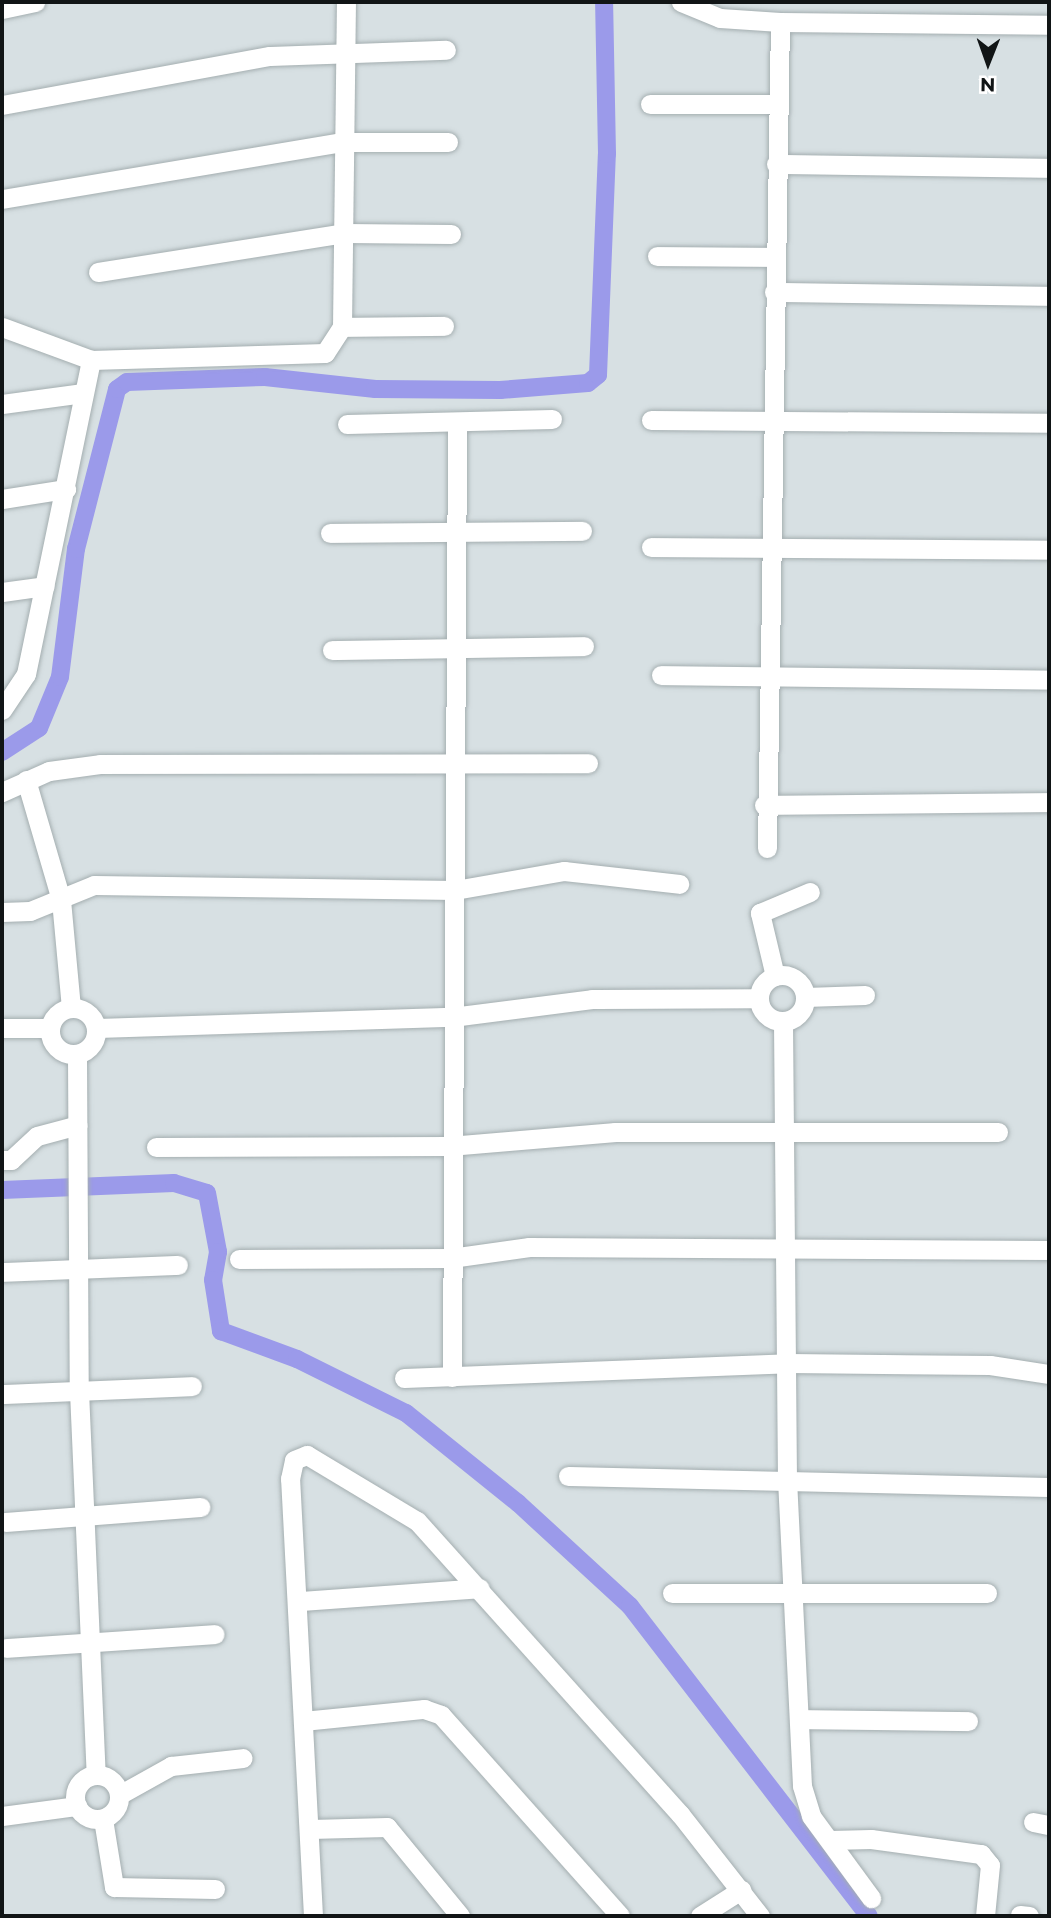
<!DOCTYPE html>
<html>
<head>
<meta charset="utf-8">
<style>
	body { margin:0 }
	#map { position:relative; width:1051px; height:1918px; overflow:hidden; background:#d7e0e3; font-family:Montserrat,sans-serif }
	div>[style] { position:absolute }
	.canal>* { height:18px; margin:-9px; padding:0 9px; transform-origin:9px; border-radius:9px; background:#9b9aea }
	.roads { filter:drop-shadow(0 0 2px #a4aeb0) drop-shadow(0 0 2px #a4aeb0) }
	.minor>* { height:19px; margin:-9.5px; padding:0 9.5px; transform-origin:9.5px; border-radius:9.5px; background:#fff }
	.minor>.ring { margin:-9.5px; padding:0; box-sizing:content-box; background:none; border:19px solid #fff; border-radius:50% }
	span { translate:-50% -50%; white-space:nowrap; text-align:center; line-height:1.15; -webkit-text-stroke:7px #fff; paint-order:stroke }
	.frame { position:absolute; inset:0; border:4px solid #111516; pointer-events:none }
	.north { position:absolute; left:953px; top:28px; width:70px; height:70px; -webkit-text-stroke:5px #fff; paint-order:stroke; rotate:181deg; font-size:19px; font-weight:700; line-height:28px; text-align:center; color:#111516 }
	.north::after { content:''; display:block; margin:auto; width:24px; height:32px; background:#111516; clip-path:polygon(50% 0,100% 100%,50% 72%,0 100%) }
</style>
</head>
<body>
<div id="map">
	<div class="canal">
		<div style="left:2px;top:752px;width:44px;rotate:-33deg"></div>
		<div style="left:39px;top:728px;width:55px;rotate:-67.6deg"></div>
		<div style="left:60px;top:677px;width:129px;rotate:-82.9deg"></div>
		<div style="left:76px;top:549px;width:165px;rotate:-75.6deg"></div>
		<div style="left:117px;top:389px;width:12px;rotate:-35deg"></div>
		<div style="left:127px;top:382px;width:138px;rotate:-2.1deg"></div>
		<div style="left:265px;top:377px;width:111px;rotate:6.2deg"></div>
		<div style="left:375px;top:389px;width:125px;rotate:0.5deg"></div>
		<div style="left:500px;top:390px;width:88px;rotate:-4.5deg"></div>
		<div style="left:588px;top:383px;width:13px;rotate:-39deg"></div>
		<div style="left:598px;top:375px;width:221px;rotate:-87.7deg"></div>
		<div style="left:607px;top:154px;width:152px;rotate:-91.1deg"></div>
		<div style="left:2px;top:1190px;width:172px;rotate:-2.3deg"></div>
		<div style="left:174px;top:1183px;width:34px;rotate:17deg"></div>
		<div style="left:207px;top:1193px;width:60px;rotate:79.4deg"></div>
		<div style="left:218px;top:1252px;width:28px;rotate:100deg"></div>
		<div style="left:213px;top:1280px;width:52px;rotate:81.1deg"></div>
		<div style="left:221px;top:1331px;width:81px;rotate:20.2deg"></div>
		<div style="left:297px;top:1359px;width:122px;rotate:26.4deg"></div>
		<div style="left:406px;top:1413px;width:144px;rotate:38.8deg"></div>
		<div style="left:518px;top:1503px;width:152px;rotate:42.6deg"></div>
		<div style="left:630px;top:1606px;width:391px;rotate:52.4deg"></div>
	</div>
	<div class="roads">
		<div class="minor">
			<div style="left:681px;top:2px;width:42px;rotate:22.3deg"></div>
			<div style="left:720px;top:18px;width:60px;rotate:3.8deg"></div>
			<div style="left:780px;top:22px;width:269px;rotate:0.6deg"></div>
			<div style="left:2px;top:9px;width:34px;rotate:-12deg"></div>
			<div style="left:650px;top:104px;width:127px"></div>
			<div style="left:2px;top:105px;width:272px;rotate:-10.4deg"></div>
			<div style="left:270px;top:56px;width:176px;rotate:-2deg"></div>
			<div style="left:776px;top:164px;width:273px;rotate:0.8deg"></div>
			<div style="left:2px;top:199px;width:347px;rotate:-9.5deg"></div>
			<div style="left:344px;top:142px;width:104px"></div>
			<div style="left:657px;top:256px;width:118px;rotate:0.5deg"></div>
			<div style="left:98px;top:272px;width:249px;rotate:-9deg"></div>
			<div style="left:344px;top:233px;width:107px;rotate:0.5deg"></div>
			<div style="left:774px;top:292px;width:275px;rotate:0.8deg"></div>
			<div style="left:2px;top:327px;width:95px;rotate:20.3deg"></div>
			<div style="left:91px;top:360px;width:234px;rotate:-1.7deg"></div>
			<div style="left:325px;top:353px;width:31px;rotate:-57deg"></div>
			<div style="left:342px;top:327px;width:325px;rotate:-89.3deg"></div>
			<div style="left:342px;top:327px;width:102px;rotate:-0.6deg"></div>
			<div style="left:2px;top:404px;width:82px;rotate:-7.7deg"></div>
			<div style="left:651px;top:420px;width:398px;rotate:0.4deg"></div>
			<div style="left:347px;top:424px;width:205px;rotate:-1.4deg"></div>
			<div style="left:2px;top:499px;width:65px;rotate:-8.9deg"></div>
			<div style="left:330px;top:533px;width:252px;rotate:-0.5deg"></div>
			<div style="left:651px;top:547px;width:398px;rotate:0.4deg"></div>
			<div style="left:2px;top:592px;width:43px;rotate:-7.9deg"></div>
			<div style="left:332px;top:650px;width:252px;rotate:-0.9deg"></div>
			<div style="left:661px;top:675px;width:388px;rotate:0.7deg"></div>
			<div style="left:2px;top:710px;width:43px;rotate:-56.3deg"></div>
			<div style="left:26px;top:674px;width:321px;rotate:-78.3deg"></div>
			<div style="left:26px;top:780px;width:125px;rotate:73.7deg"></div>
			<div style="left:61px;top:900px;width:107px;rotate:84.7deg"></div>
			<div style="left:2px;top:792px;width:51px;rotate:-24.1deg"></div>
			<div style="left:49px;top:771px;width:51px;rotate:-7.8deg"></div>
			<div style="left:100px;top:764px;width:488px;rotate:-0.1deg"></div>
			<div style="left:764px;top:805px;width:285px;rotate:-0.6deg"></div>
			<div style="left:767px;top:848px;width:826px;rotate:-89.1deg"></div>
			<div style="left:2px;top:912px;width:28px;rotate:-2deg"></div>
			<div style="left:30px;top:911px;width:69px;rotate:-22.1deg"></div>
			<div style="left:94px;top:885px;width:361px;rotate:0.8deg"></div>
			<div style="left:455px;top:890px;width:111px;rotate:-9.9deg"></div>
			<div style="left:564px;top:871px;width:116px;rotate:6.4deg"></div>
			<div class="ring" style="left:759px;top:975px;width:27px;height:27px"></div>
			<div style="left:775px;top:976px;width:65px;rotate:-103.4deg"></div>
			<div style="left:760px;top:913px;width:54px;rotate:-22.8deg"></div>
			<div style="left:805px;top:997px;width:60px;rotate:-1.9deg"></div>
			<div class="ring" style="left:50px;top:1008px;width:27px;height:27px"></div>
			<div style="left:783px;top:1022px;width:457px;rotate:89.5deg"></div>
			<div style="left:787px;top:1479px;width:307px;rotate:87.2deg"></div>
			<div style="left:802px;top:1786px;width:31px;rotate:73deg"></div>
			<div style="left:811px;top:1816px;width:102px;rotate:53.8deg"></div>
			<div style="left:2px;top:1028px;width:48px"></div>
			<div style="left:97px;top:1028px;width:355px;rotate:-1.8deg"></div>
			<div style="left:452px;top:1017px;width:141px;rotate:-7.3deg"></div>
			<div style="left:592px;top:999px;width:166px;rotate:-0.3deg"></div>
			<div style="left:77px;top:1056px;width:335px;rotate:89.7deg"></div>
			<div style="left:79px;top:1391px;width:383px;rotate:87.5deg"></div>
			<div style="left:156px;top:1147px;width:293px;rotate:-0.2deg"></div>
			<div style="left:449px;top:1146px;width:167px;rotate:-4.8deg"></div>
			<div style="left:615px;top:1132px;width:383px"></div>
			<div style="left:2px;top:1160px;width:9px"></div>
			<div style="left:11px;top:1160px;width:35px;rotate:-43deg"></div>
			<div style="left:37px;top:1136px;width:42px;rotate:-15deg"></div>
			<div style="left:239px;top:1259px;width:212px;rotate:-0.3deg"></div>
			<div style="left:451px;top:1258px;width:79px;rotate:-8deg"></div>
			<div style="left:529px;top:1247px;width:520px;rotate:0.33deg"></div>
			<div style="left:2px;top:1272px;width:176px;rotate:-2.3deg"></div>
			<div style="left:452px;top:1377px;width:955px;rotate:-89.7deg"></div>
			<div style="left:404px;top:1378px;width:384px;rotate:-2.2deg"></div>
			<div style="left:788px;top:1363px;width:202px;rotate:0.6deg"></div>
			<div style="left:990px;top:1365px;width:60px;rotate:8.7deg"></div>
			<div style="left:2px;top:1394px;width:190px;rotate:-2.4deg"></div>
			<div style="left:568px;top:1476px;width:481px;rotate:1.3deg"></div>
			<div style="left:5px;top:1522px;width:196px;rotate:-4.4deg"></div>
			<div style="left:672px;top:1593px;width:315px"></div>
			<div style="left:300px;top:1601px;width:180px;rotate:-4.1deg"></div>
			<div style="left:6px;top:1648px;width:209px;rotate:-3.8deg"></div>
			<div style="left:801px;top:1719px;width:167px;rotate:0.7deg"></div>
			<div style="left:303px;top:1721px;width:122px;rotate:-5.7deg"></div>
			<div style="left:424px;top:1709px;width:18px;rotate:19deg"></div>
			<div style="left:441px;top:1715px;width:269px;rotate:48.3deg"></div>
			<div class="ring" style="left:75px;top:1775px;width:25px;height:25px"></div>
			<div style="left:119px;top:1795px;width:60px;rotate:-29.1deg"></div>
			<div style="left:171px;top:1766px;width:72px;rotate:-6.3deg"></div>
			<div style="left:2px;top:1816px;width:76px;rotate:-7.6deg"></div>
			<div style="left:103px;top:1819px;width:69px;rotate:80.8deg"></div>
			<div style="left:114px;top:1887px;width:101px;rotate:1.1deg"></div>
			<div style="left:1033px;top:1822px;width:16px;rotate:11deg"></div>
			<div style="left:310px;top:1829px;width:77px;rotate:-1.5deg"></div>
			<div style="left:387px;top:1827px;width:115px;rotate:50.6deg"></div>
			<div style="left:830px;top:1840px;width:41px;rotate:-1.4deg"></div>
			<div style="left:871px;top:1839px;width:111px;rotate:7.8deg"></div>
			<div style="left:981px;top:1854px;width:14px;rotate:51deg"></div>
			<div style="left:990px;top:1865px;width:51px;rotate:95.6deg"></div>
			<div style="left:1020px;top:1915px;width:9px;rotate:6deg"></div>
			<div style="left:313px;top:1916px;width:438px;rotate:-93deg"></div>
			<div style="left:290px;top:1479px;width:19px;rotate:-78deg"></div>
			<div style="left:294px;top:1460px;width:14px;rotate:-21deg"></div>
			<div style="left:307px;top:1455px;width:128px;rotate:31deg"></div>
			<div style="left:417px;top:1521px;width:394px;rotate:48.1deg"></div>
			<div style="left:680px;top:1814px;width:130px;rotate:51.9deg"></div>
			<div style="left:700px;top:1916px;width:49px;rotate:-32.4deg"></div>
		</div>
	</div>
	<div class="frame"></div>
	<div class="north">N</div>
</div>
</body>
</html>
